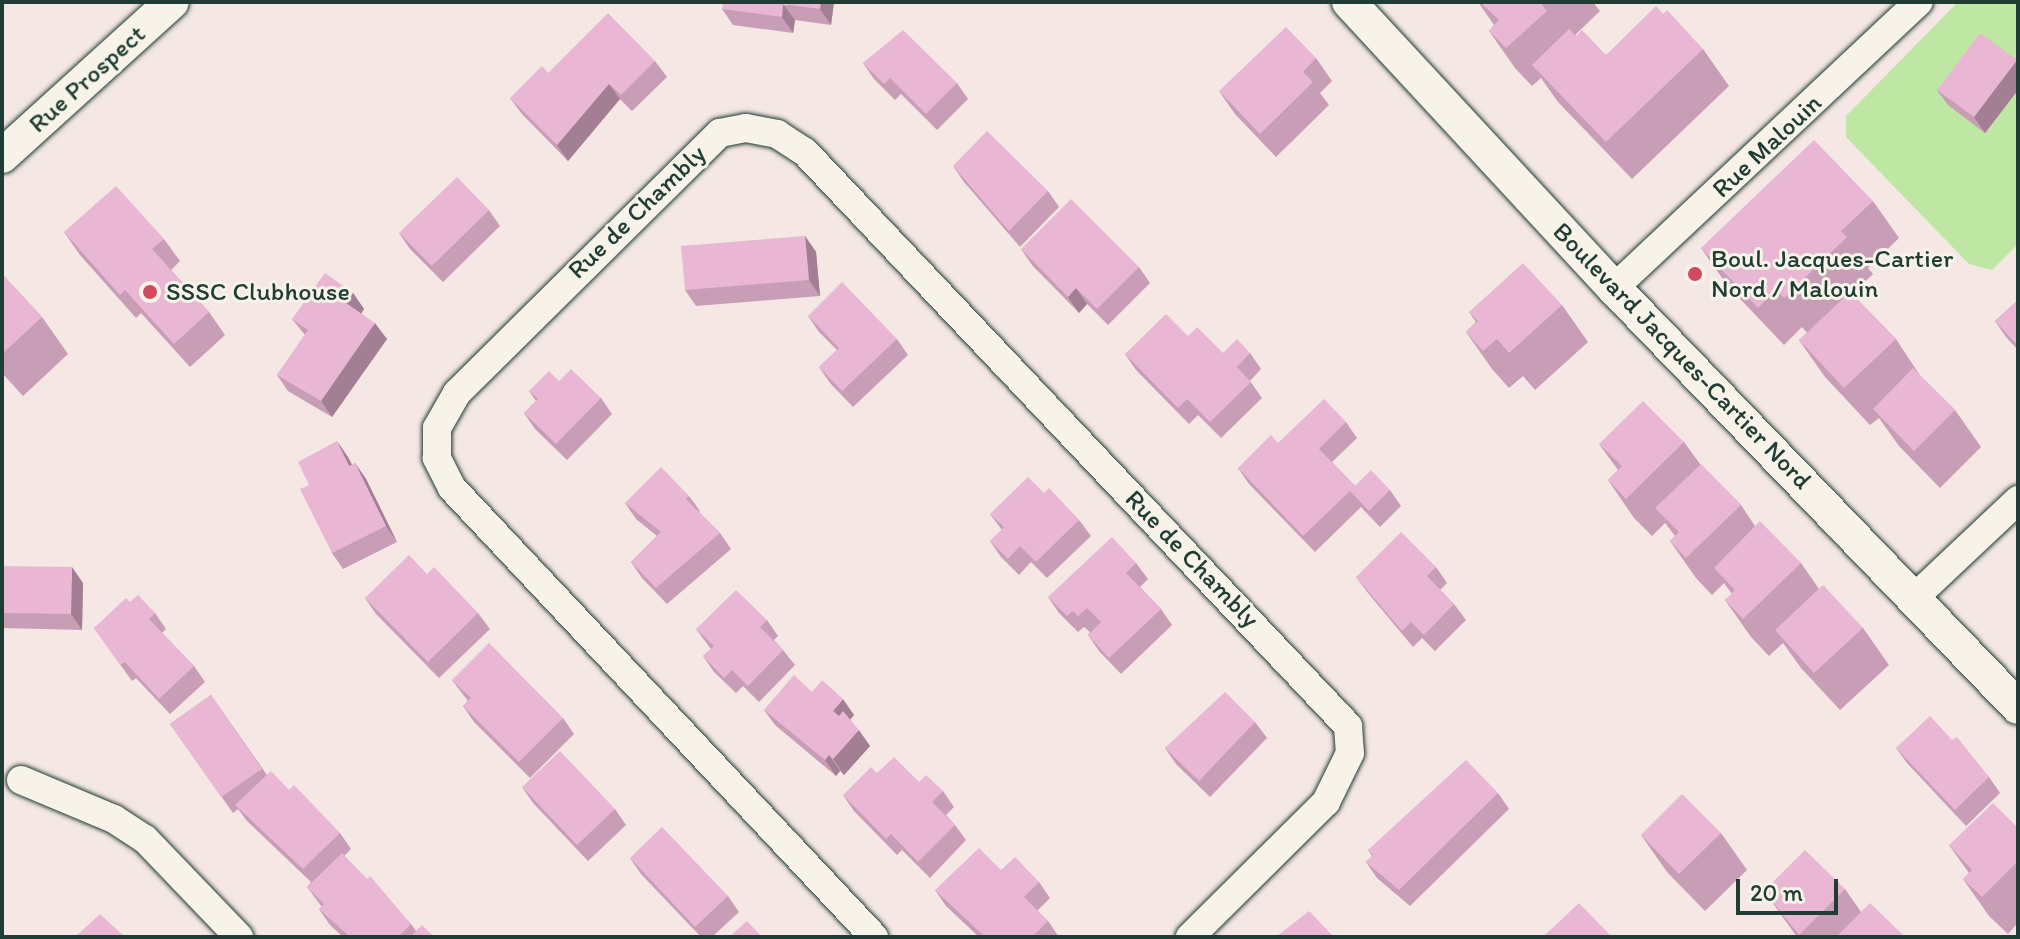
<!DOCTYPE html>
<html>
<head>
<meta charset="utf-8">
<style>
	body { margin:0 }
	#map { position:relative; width:2020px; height:939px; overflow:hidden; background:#f4e7e4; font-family:Itim,sans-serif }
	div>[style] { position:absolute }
	.green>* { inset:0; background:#bde7a3 }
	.roads { filter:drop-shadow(0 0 2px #1f3d34) drop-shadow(0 0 2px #1f3d34) }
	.minor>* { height:28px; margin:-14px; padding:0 14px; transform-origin:14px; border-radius:14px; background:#f7f3e8 }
	.tertiary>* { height:34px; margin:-17px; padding:0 17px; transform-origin:17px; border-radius:17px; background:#f7f3e8 }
	.wall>* { inset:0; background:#c89db6 }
	.shaded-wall>* { inset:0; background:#a37f94 }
	.building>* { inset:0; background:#e9b6d4 }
	.dots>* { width:22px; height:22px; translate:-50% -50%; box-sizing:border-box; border:4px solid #f7f3e8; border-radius:50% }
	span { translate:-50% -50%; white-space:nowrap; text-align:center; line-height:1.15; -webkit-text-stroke:6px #f7f3e8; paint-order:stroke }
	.street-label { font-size:26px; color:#1f3d34 }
	.poi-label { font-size:26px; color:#1f3d34 }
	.left { translate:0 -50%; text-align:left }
	.frame { position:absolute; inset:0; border:4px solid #1f3d34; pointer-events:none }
	.scale { position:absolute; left:1736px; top:879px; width:102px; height:36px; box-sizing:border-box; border:4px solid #1f3d34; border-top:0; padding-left:10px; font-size:24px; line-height:28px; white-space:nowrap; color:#1f3d34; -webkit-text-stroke:6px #f7f3e8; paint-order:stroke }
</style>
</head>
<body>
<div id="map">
	<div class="green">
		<div style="clip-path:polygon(1958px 2px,2018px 4px,2018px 244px,1992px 270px,1969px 264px,1846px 137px,1846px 116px)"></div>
	</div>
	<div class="roads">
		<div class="minor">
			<div style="left:1614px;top:288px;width:418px;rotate:-43.2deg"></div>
			<div style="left:1914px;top:598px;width:143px;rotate:-43.3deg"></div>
			<div style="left:21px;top:780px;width:101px;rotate:22.8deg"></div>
			<div style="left:114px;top:819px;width:37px;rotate:33deg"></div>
			<div style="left:145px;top:839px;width:136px;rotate:46.2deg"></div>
			<div style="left:874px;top:937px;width:616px;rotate:-133.22deg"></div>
			<div style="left:452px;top:488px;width:34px;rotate:-117deg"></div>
			<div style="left:437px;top:458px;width:30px;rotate:-90deg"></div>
			<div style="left:437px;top:428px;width:40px;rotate:-60.3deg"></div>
			<div style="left:457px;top:393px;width:370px;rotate:-44.7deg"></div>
			<div style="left:720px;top:133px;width:26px;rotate:-11deg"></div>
			<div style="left:746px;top:128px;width:32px;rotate:11deg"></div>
			<div style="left:777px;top:134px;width:33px;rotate:33deg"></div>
			<div style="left:805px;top:152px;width:790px;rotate:46.59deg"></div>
			<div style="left:1348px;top:726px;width:27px;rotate:86deg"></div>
			<div style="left:1350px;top:753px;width:55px;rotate:116.1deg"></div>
			<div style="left:1326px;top:802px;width:192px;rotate:135.2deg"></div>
		</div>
		<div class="tertiary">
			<div style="left:1349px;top:2px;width:390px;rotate:47.2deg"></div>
			<div style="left:1614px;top:288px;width:582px;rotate:46.04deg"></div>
			<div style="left:2px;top:156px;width:229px;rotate:-42.2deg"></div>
		</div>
	</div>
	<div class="wall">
		<div style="clip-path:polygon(834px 2px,831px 25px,795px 20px,793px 33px,733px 25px,722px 9px)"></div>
		<div style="clip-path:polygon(1478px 2px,1593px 2px,1600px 11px,1575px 35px,1606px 55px,1663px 14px,1703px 49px,1729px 86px,1632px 179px,1558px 102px,1541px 78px,1532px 86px,1515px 68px,1489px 31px,1494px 25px)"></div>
		<div style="clip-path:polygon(1316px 58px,1332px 81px,1320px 93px,1329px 105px,1276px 157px,1235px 114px,1219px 91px)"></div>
		<div style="clip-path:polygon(655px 61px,667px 77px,632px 111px,620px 99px,568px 161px,522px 114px,510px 98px,548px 73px)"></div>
		<div style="clip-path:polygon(2018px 62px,2018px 90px,1985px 133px,1948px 105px,1937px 90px)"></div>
		<div style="clip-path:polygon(863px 63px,957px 83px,968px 99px,937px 130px,901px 94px,895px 100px,874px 79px)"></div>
		<div style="clip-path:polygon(953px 166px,1048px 191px,1059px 207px,1020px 247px,964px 182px)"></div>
		<div style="clip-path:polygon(1873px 201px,1899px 238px,1868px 268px,1873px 274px,1852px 294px,1896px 339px,1921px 377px,1955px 410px,1981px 447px,1940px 488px,1899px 446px,1879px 418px,1870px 425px,1825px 377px,1799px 340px,1807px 333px,1802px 327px,1784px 345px,1727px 285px,1701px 248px)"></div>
		<div style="clip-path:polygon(489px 210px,500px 226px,443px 282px,410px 249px,399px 233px)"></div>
		<div style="clip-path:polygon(64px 232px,164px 239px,180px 261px,171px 270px,209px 312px,225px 335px,190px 367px,141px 313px,136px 318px,80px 255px)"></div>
		<div style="clip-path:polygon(805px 236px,816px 252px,820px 296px,696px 306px,685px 290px)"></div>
		<div style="clip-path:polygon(1021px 249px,1139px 267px,1150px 283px,1108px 325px,1087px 304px,1079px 313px,1032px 265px)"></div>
		<div style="clip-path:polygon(2px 274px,42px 317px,68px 354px,23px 396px,2px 373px)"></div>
		<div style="clip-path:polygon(353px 293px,364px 309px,361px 313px,387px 339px,332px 417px,288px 391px,277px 375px,305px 335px,292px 319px)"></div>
		<div style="clip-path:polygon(2018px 300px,2018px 350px,2006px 337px,1995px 321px)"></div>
		<div style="clip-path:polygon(1562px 305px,1588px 342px,1535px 390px,1523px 376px,1509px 388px,1492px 369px,1466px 332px,1476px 322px,1469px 312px)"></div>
		<div style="clip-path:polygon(808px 316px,897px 339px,908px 355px,853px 407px,830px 383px,819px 367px,837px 350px,819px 332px)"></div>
		<div style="clip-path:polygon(1188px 336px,1223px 353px,1250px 353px,1261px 369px,1250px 381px,1262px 398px,1221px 438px,1198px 415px,1189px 424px,1136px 370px,1125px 354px)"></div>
		<div style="clip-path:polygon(559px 381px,601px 398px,612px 414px,567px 460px,535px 429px,524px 413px,536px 401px,529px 391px)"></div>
		<div style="clip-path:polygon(1346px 422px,1357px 438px,1332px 462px,1355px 486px,1390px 490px,1401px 506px,1380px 527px,1361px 507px,1315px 552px,1249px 484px,1238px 468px,1278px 443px)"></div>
		<div style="clip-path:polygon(337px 441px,352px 465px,355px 463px,366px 479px,397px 542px,343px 569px,332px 553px,309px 485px)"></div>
		<div style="clip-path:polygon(1684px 442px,1700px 464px,1741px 505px,1755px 526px,1801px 563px,1819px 589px,1863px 628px,1889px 665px,1840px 710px,1801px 668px,1783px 643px,1769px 656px,1751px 637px,1725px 600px,1732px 594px,1724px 583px,1712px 595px,1696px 578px,1670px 541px,1675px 536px,1665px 523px,1652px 536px,1634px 518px,1608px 480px,1618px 470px,1599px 444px)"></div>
		<div style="clip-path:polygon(1044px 493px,1079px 520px,1091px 536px,1047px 578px,1031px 562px,1019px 575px,1001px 557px,990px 541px,1002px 530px,990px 514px)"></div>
		<div style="clip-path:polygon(689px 496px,700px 511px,699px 512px,720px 533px,731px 549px,667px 604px,642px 578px,631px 562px,657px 536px,636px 519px,625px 503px)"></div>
		<div style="clip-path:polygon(1136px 563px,1148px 579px,1140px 587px,1161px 609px,1172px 625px,1121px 674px,1099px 651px,1088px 635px,1090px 632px,1084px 627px,1078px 632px,1059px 613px,1048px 597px)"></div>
		<div style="clip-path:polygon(2px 566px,83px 583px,82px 630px,2px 628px)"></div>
		<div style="clip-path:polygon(1436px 567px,1447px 583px,1440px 590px,1454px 604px,1466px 620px,1435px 651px,1422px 638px,1413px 647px,1368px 593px,1356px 577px)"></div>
		<div style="clip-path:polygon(427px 574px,478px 613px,490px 629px,439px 678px,376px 614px,365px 598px)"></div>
		<div style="clip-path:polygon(130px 602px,155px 613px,166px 629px,162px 633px,194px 666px,205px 682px,170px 714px,136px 678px,132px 681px,94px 628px)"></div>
		<div style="clip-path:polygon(767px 620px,778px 636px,774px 640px,783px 650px,795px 665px,759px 702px,743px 686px,736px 693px,714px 672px,703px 656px,711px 649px,696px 629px)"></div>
		<div style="clip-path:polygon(452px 680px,563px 718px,574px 734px,530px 778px,474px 722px,463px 706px,468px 701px)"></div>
		<div style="clip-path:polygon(812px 692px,854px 715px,850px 720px,870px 746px,844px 775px,840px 771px,836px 776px,775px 725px,764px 710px)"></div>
		<div style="clip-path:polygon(211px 695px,267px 775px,289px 790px,340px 833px,351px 849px,344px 856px,411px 924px,416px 931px,434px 937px,343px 937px,330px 925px,319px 909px,322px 907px,307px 887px,311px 882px,247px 821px,238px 809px,233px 813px,170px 724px)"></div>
		<div style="clip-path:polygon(1255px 722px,1267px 738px,1210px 797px,1176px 764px,1165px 748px)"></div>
		<div style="clip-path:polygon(1952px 740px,1989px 777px,2000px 793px,1966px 826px,1907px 763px,1896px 748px)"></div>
		<div style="clip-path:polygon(877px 773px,919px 782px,943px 791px,954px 807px,946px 815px,955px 825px,966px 840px,930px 878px,902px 850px,897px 855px,854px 811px,843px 795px)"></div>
		<div style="clip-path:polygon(522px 787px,615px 809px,626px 825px,588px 861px,533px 803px)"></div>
		<div style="clip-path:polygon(1498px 793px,1509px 809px,1410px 906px,1377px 878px,1366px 862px,1372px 856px,1368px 850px)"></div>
		<div style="clip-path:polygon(2018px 828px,2018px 928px,2016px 925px,2008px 934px,1989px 916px,1963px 879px,1969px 873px,1949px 845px)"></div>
		<div style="clip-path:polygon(1721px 833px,1747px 870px,1705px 911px,1667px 872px,1641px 835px)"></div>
		<div style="clip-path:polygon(630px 858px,728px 896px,739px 912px,712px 937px,701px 937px,641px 874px)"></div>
		<div style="clip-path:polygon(1001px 870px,1039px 882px,1050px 898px,1037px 911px,1048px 921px,1059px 937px,979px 937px,946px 906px,935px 890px)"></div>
		<div style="clip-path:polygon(1845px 889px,1861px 912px,1905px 937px,1797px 937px,1764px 891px)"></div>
	</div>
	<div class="shaded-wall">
		<div style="clip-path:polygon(821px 2px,834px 2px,831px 25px,820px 9px)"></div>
		<div style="clip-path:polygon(783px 4px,795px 20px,793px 33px,782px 17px)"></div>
		<div style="clip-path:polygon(2017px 60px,2018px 62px,2018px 90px,1985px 133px,1974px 117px)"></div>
		<div style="clip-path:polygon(609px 84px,620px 99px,568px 161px,557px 145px)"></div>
		<div style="clip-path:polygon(805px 236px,816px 252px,820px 296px,809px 280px)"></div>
		<div style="clip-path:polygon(1076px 288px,1087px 304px,1079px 313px,1068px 297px)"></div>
		<div style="clip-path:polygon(353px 293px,364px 309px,358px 319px,346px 303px)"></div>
		<div style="clip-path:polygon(375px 323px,387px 339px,332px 417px,321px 401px)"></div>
		<div style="clip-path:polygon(337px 441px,348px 457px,361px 482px,349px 466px)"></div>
		<div style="clip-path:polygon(355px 463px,366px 479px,397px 542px,386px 526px)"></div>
		<div style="clip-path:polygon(72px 567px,83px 583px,82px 630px,71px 614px)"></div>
		<div style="clip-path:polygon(843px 699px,854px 715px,844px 726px,833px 711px)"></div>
		<div style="clip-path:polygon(859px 730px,870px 746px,844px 775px,833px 759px)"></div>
		<div style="clip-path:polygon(829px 755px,840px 771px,836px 776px,825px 760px)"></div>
	</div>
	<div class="building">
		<div style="clip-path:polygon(723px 2px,821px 2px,820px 9px,783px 4px,782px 17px,722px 9px)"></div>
		<div style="clip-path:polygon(1480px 2px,1545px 2px,1542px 5px,1547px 11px,1506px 48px,1489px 31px,1499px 20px)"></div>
		<div style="clip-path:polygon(1656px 6px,1663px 14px,1667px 10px,1703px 49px,1606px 142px,1532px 65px,1569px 29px,1576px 36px,1582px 30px,1606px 55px)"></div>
		<div style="clip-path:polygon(608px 13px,655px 61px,621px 95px,609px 84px,557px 145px,510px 98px,542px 66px,548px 73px)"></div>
		<div style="clip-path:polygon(1286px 27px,1316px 58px,1303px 72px,1313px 82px,1260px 134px,1219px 91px)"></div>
		<div style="clip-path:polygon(903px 30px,957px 83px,926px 114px,890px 78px,884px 84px,863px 63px)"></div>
		<div style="clip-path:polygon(1980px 33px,2017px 60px,1974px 117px,1937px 90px)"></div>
		<div style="clip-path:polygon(987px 131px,1048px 191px,1009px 231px,953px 166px)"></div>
		<div style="clip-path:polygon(1814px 140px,1873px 201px,1841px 231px,1847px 237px,1784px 298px,1776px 290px,1758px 308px,1701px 248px)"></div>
		<div style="clip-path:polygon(457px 177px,489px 210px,432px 266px,399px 233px)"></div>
		<div style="clip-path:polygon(116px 186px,164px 239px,152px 249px,209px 312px,174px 344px,125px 290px,120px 295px,64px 232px)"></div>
		<div style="clip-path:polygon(1071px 199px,1139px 267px,1097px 309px,1076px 288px,1068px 297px,1021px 249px)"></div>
		<div style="clip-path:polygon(805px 236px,809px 280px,685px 290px,681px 246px)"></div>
		<div style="clip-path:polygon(1523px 263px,1562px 305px,1509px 353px,1497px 339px,1483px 351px,1466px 332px,1478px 321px,1469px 312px)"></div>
		<div style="clip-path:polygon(325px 273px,353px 293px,346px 303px,375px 323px,321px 401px,277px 375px,308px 330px,292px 319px)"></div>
		<div style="clip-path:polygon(2px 274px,42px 317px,2px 354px)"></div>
		<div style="clip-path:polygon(842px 282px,897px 339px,842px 391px,819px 367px,839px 348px,808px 316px)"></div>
		<div style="clip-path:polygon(1850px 292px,1896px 339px,1844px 388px,1799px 340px)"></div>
		<div style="clip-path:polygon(2018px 300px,2018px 346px,1995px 321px)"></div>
		<div style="clip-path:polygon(1166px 314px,1188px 336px,1197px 327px,1223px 353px,1237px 339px,1250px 353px,1237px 367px,1251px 382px,1210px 422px,1187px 399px,1178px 408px,1125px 354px)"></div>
		<div style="clip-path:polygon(1913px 368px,1955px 410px,1914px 451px,1873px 409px)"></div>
		<div style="clip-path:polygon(571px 369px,601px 398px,556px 444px,524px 413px,538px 399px,529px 391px,549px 371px,559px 381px)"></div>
		<div style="clip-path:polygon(1324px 399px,1346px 422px,1319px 449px,1355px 486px,1371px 470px,1390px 490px,1369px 511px,1350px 491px,1303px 536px,1238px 468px,1271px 435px,1278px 443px)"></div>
		<div style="clip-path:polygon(1643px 401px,1684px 442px,1626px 499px,1608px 480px,1622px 466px,1599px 444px)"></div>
		<div style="clip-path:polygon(337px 441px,349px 466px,355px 463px,386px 526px,332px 553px,300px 489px,309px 485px,298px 462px)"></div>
		<div style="clip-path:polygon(1701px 464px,1741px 505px,1686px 558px,1670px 541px,1679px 532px,1655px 508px)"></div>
		<div style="clip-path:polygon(661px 467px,689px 496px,686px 499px,720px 533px,656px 588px,631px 562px,661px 532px,625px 503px)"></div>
		<div style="clip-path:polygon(1028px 477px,1044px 493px,1049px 488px,1079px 520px,1036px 562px,1020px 546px,1008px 559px,990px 541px,1004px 527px,990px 514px)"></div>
		<div style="clip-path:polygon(1760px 521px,1801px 563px,1743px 619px,1725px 600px,1735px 590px,1714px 568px)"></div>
		<div style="clip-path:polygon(1401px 532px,1436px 567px,1427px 576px,1454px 604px,1424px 635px,1411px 622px,1402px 631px,1356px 577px)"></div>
		<div style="clip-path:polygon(1112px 537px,1136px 563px,1126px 573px,1161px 609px,1109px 658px,1088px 635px,1101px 622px,1087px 608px,1078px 616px,1073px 611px,1067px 616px,1048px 597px)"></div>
		<div style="clip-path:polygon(409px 555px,427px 574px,434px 567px,478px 613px,428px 662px,365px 598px)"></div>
		<div style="clip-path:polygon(2px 566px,72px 567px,71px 614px,2px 613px)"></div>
		<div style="clip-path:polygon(1823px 585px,1863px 628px,1814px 673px,1775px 630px)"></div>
		<div style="clip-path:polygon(736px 590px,767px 620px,760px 627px,783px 650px,748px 686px,732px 670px,724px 678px,703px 656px,714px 646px,696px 629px)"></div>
		<div style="clip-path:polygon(138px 595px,155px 613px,149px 619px,194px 666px,159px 699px,125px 662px,120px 665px,94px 628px,126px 598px,130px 602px)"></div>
		<div style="clip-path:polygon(489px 643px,563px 718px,519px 762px,463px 706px,471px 698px,452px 680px)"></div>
		<div style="clip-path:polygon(794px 675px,812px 692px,822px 680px,843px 699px,833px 711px,839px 716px,843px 711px,859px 730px,833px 759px,829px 755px,825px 760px,764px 710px)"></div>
		<div style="clip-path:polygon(1225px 692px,1255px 722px,1199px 781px,1165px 748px)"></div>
		<div style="clip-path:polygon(211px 695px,262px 769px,221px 797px,170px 724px)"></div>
		<div style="clip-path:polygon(1930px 716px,1952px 740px,1957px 737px,1989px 777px,1955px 810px,1896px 748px)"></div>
		<div style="clip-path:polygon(560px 751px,615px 809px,577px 845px,522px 787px)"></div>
		<div style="clip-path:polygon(894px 757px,919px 782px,926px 775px,943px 791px,932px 802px,955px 825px,918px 862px,891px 834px,886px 839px,843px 795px,871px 767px,877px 773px)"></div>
		<div style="clip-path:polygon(1466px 760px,1498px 793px,1399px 890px,1366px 862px,1373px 855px,1368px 850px)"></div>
		<div style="clip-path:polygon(271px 771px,289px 790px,294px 785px,340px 833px,303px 869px,235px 805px)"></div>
		<div style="clip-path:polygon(1682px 794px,1721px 833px,1679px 874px,1641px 835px)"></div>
		<div style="clip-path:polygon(1993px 803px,2018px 828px,2018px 861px,1982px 897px,1963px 879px,1972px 870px,1949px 845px)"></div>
		<div style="clip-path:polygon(662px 827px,728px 896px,695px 927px,630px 858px)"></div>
		<div style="clip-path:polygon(979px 848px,1001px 870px,1015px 857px,1039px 882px,1024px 897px,1048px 921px,1032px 937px,985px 937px,935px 890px)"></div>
		<div style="clip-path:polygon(1805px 850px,1845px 889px,1799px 935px,1764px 891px)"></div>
		<div style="clip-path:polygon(342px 853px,367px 879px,370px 876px,411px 924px,398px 937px,350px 937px,319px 909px,324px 904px,307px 887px)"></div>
		<div style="clip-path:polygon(1579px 903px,1612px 937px,1543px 937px)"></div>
		<div style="clip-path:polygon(1870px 903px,1905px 937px,1836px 937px)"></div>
		<div style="clip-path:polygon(1309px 911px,1334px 937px,1276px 937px)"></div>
		<div style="clip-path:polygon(100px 914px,125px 937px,75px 937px)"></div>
		<div style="clip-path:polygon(747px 921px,762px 937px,729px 937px)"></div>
		<div style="clip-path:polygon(422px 925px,434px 937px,410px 937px)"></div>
	</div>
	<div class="dots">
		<div style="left:1695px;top:274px;background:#d1495b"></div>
		<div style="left:150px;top:292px;background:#d1495b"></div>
	</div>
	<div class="street-label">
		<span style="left:87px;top:79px;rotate:-42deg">Rue Prospect</span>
		<span style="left:1767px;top:146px;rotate:-43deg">Rue Malouin</span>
		<span style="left:637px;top:212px;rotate:-44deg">Rue de Chambly</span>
		<span style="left:1682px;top:356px;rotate:46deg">Boulevard Jacques-Cartier Nord</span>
		<span style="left:1192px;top:559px;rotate:46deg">Rue de Chambly</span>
	</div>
	<div class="poi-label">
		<span class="left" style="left:1711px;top:274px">Boul. Jacques-Cartier<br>Nord / Malouin</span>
		<span class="left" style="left:166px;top:292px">SSSC Clubhouse</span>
	</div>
	<div class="frame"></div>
	<div class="scale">20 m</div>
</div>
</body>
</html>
